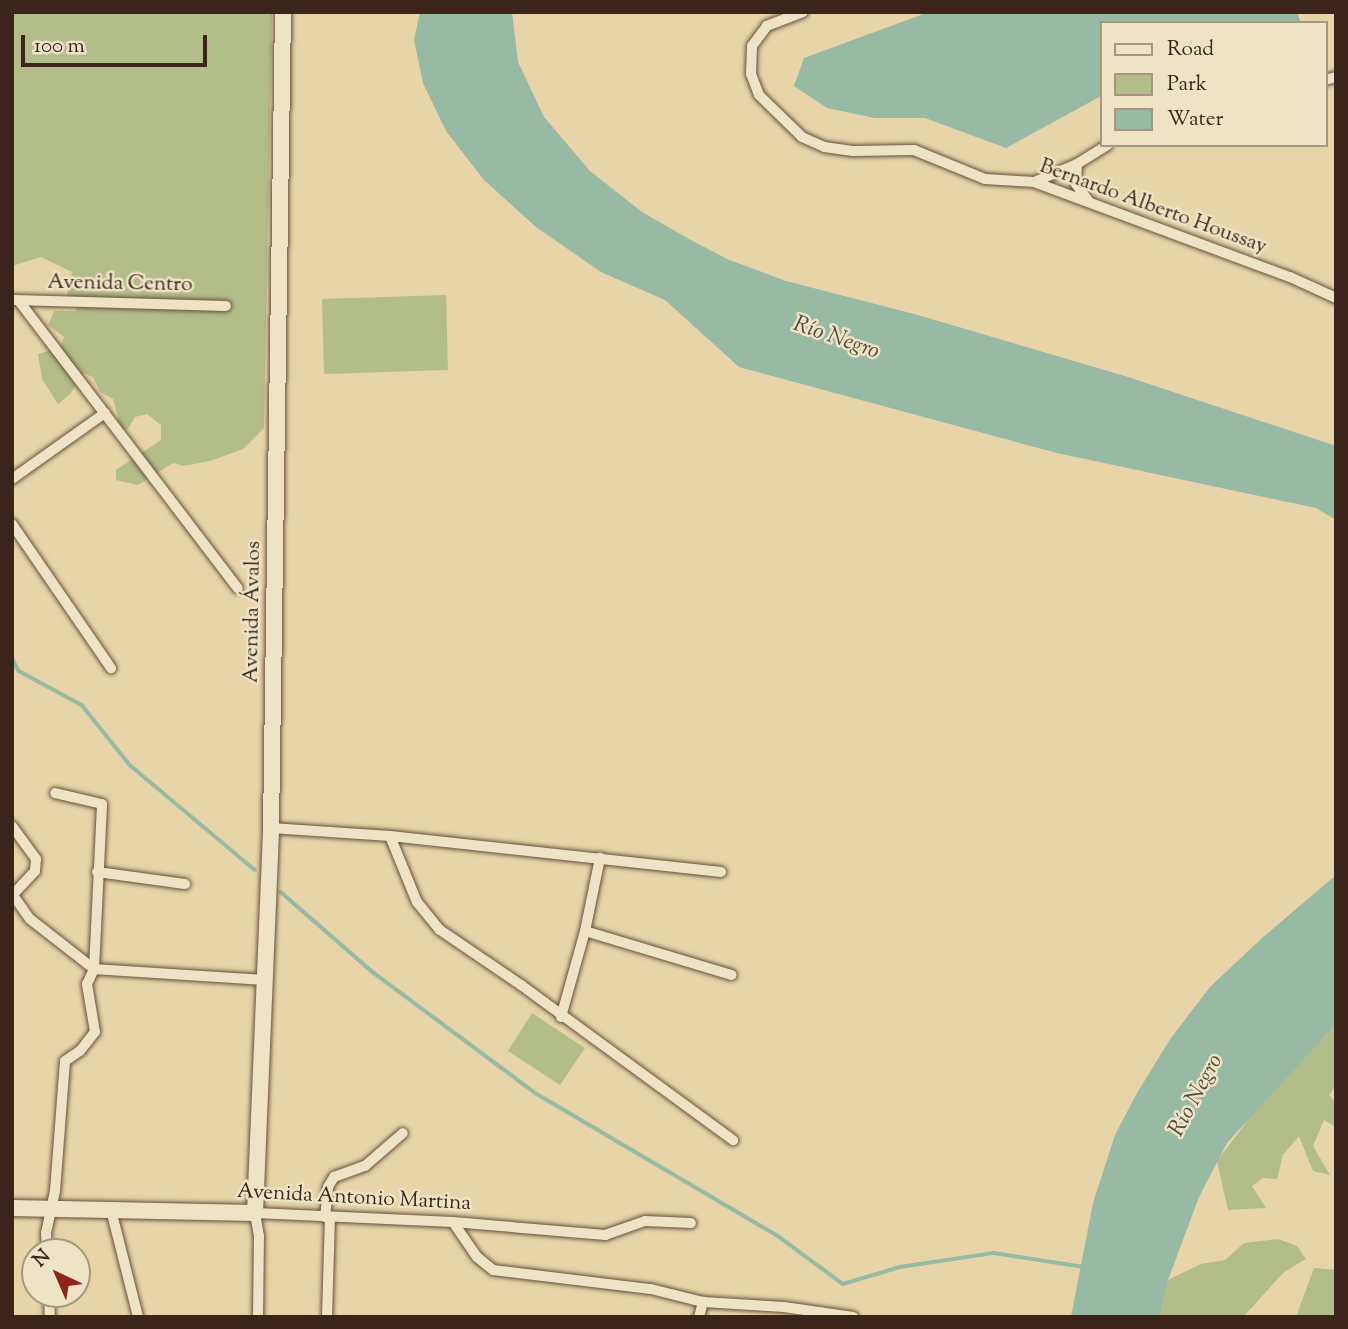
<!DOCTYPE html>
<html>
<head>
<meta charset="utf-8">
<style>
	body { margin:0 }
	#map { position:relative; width:1348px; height:1329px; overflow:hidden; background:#e7d4a8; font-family:"Sorts Mill Goudy",serif }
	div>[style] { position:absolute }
	.green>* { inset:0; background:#b3bd8a }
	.water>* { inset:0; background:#98b9a3 }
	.stream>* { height:3.5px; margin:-1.75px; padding:0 1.75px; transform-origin:1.75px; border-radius:1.75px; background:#98b9a3 }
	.roads { filter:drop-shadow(0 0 2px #67503e) drop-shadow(0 0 2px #67503e) }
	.street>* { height:10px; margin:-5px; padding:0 5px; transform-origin:5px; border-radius:5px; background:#efe3c6 }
	.secondary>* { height:16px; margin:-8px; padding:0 8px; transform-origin:8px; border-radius:8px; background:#efe3c6 }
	span { translate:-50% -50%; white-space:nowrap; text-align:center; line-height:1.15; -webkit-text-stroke:5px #efe3c6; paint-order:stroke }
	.street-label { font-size:21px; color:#3c241a }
	.water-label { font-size:23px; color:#53493c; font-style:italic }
	.frame { position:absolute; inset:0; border:14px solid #3c241a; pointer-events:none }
	.legend { position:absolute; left:1100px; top:21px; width:228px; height:126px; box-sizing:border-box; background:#efe3c6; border:2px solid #a79781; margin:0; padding:9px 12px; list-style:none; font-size:21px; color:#3c241a }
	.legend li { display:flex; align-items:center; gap:14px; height:35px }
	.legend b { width:35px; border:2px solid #a79781 }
	.north { position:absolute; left:21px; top:1238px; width:70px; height:70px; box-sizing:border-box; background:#efe3c6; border:2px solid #a79781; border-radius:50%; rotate:316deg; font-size:19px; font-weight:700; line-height:28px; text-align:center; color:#3c241a }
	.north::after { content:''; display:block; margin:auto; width:24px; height:32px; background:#8f2418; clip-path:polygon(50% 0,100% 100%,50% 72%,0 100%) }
	.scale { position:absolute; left:21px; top:35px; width:186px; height:32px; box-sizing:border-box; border:4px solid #3c241a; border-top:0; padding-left:9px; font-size:21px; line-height:24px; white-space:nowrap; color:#3c241a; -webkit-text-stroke:5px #efe3c6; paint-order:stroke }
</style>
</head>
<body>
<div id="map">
	<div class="green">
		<div style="clip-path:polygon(12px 12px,272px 12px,264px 428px,243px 449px,210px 461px,183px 466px,173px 463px,138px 485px,116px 480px,116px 470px,161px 440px,161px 425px,147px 414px,135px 417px,128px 429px,116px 433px,118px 416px,113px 399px,100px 392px,93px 377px,83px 373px,70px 394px,58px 404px,42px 379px,38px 354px,61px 347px,64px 337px,48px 325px,54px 311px,77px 311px,67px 294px,72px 272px,41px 257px,12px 266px)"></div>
		<div style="clip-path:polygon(446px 295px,448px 370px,324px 374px,322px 299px)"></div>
		<div style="clip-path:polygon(532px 1013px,585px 1048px,560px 1085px,508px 1051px)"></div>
		<div style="clip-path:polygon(1336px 1024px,1336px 1085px,1329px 1095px,1336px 1102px,1336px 1127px,1324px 1120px,1313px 1146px,1330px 1175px,1313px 1171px,1299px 1136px,1283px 1155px,1277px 1179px,1263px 1178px,1252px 1186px,1266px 1208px,1228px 1210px,1217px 1161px,1257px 1108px)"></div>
		<div style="clip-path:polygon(1278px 1239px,1297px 1246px,1306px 1259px,1284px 1272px,1243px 1317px,1160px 1317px,1168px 1280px,1201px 1264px,1225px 1260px,1244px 1243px)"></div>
		<div style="clip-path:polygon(1314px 1268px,1336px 1270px,1336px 1317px,1296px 1317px)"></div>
	</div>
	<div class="water">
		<div style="clip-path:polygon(420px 12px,512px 12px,518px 62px,544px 117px,590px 171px,642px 212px,689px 239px,727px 259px,786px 281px,918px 315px,1128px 377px,1336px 446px,1336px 520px,1316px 508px,1057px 453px,739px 367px,665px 300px,601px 272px,536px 227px,484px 180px,446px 131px,423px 83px,414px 40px)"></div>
		<div style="clip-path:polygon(929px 12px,1297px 12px,1301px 23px,1101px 23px,1101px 96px,1006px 148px,925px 118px,875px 118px,827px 108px,794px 86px,804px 58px)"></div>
		<div style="clip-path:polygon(1336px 875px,1336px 1024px,1227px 1143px,1199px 1197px,1168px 1280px,1160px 1317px,1071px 1317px,1093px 1203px,1115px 1135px,1137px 1093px,1171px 1038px,1210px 987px,1261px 939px)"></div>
	</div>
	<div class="stream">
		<div style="left:12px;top:658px;width:15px;rotate:62deg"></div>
		<div style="left:19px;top:671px;width:72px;rotate:28.4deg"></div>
		<div style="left:82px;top:705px;width:77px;rotate:51.3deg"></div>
		<div style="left:130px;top:765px;width:163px;rotate:40deg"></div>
		<div style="left:281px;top:892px;width:123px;rotate:41.1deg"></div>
		<div style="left:374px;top:973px;width:203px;rotate:36.6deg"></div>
		<div style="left:537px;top:1094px;width:280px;rotate:30.5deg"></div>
		<div style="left:778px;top:1236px;width:81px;rotate:36.4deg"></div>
		<div style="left:843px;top:1284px;width:59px;rotate:-16.6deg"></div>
		<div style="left:900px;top:1267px;width:95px;rotate:-8.5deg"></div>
		<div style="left:994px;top:1253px;width:91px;rotate:8.8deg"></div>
	</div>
	<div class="roads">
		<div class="street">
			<div style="left:803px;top:12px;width:39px;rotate:159deg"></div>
			<div style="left:767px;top:26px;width:25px;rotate:127deg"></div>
			<div style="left:752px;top:46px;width:28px;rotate:92deg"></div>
			<div style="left:751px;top:74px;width:22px;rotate:69deg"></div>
			<div style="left:759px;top:95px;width:60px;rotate:44.3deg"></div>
			<div style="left:802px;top:137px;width:24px;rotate:24deg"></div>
			<div style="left:824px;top:147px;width:29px;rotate:8deg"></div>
			<div style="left:853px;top:151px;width:61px;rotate:-0.9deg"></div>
			<div style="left:914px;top:150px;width:77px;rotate:22.2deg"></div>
			<div style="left:985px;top:179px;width:49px;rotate:3.5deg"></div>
			<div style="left:1034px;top:182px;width:273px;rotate:20.4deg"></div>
			<div style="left:1290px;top:277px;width:51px;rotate:24.5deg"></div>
			<div style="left:1325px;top:80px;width:11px;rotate:-15deg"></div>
			<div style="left:1077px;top:164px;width:20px;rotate:93deg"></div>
			<div style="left:1076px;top:184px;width:22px;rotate:54deg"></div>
			<div style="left:1034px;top:182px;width:47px;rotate:-22.7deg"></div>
			<div style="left:1077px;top:164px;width:36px;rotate:-32deg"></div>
			<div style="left:15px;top:300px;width:211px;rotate:1.6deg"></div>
			<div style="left:19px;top:301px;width:361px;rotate:52.7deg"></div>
			<div style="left:12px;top:479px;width:114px;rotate:-35.4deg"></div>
			<div style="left:12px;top:524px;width:175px;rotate:55.5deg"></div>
			<div style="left:12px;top:826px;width:41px;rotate:54deg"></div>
			<div style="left:36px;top:859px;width:12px;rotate:95deg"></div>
			<div style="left:35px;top:871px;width:33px;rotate:133deg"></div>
			<div style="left:13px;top:895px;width:29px;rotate:55deg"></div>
			<div style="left:30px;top:919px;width:81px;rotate:38deg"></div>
			<div style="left:94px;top:969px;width:170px;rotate:3.7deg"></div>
			<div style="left:271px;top:828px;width:119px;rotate:3.8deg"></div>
			<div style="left:390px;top:836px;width:333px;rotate:6.2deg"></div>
			<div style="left:390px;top:836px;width:71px;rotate:67.8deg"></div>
			<div style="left:417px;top:902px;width:36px;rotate:51deg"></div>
			<div style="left:440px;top:930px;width:98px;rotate:34.2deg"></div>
			<div style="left:521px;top:985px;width:263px;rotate:36.2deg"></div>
			<div style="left:97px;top:872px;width:89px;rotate:7.8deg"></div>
			<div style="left:585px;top:931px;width:153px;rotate:16.7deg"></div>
			<div style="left:561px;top:1017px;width:89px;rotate:-74.4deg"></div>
			<div style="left:585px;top:931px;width:75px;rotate:-78.4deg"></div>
			<div style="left:111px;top:1210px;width:110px;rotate:75.8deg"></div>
			<div style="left:325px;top:1217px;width:30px;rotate:-84deg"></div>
			<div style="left:328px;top:1187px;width:12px;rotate:-59deg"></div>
			<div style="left:334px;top:1177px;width:33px;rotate:-20deg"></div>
			<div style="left:365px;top:1166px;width:50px;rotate:-41deg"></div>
			<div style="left:453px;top:1222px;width:42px;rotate:55.6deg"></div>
			<div style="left:477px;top:1257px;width:21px;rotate:39deg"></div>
			<div style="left:493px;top:1270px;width:159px;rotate:6.9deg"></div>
			<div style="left:651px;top:1289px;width:54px;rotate:14deg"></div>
			<div style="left:703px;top:1302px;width:81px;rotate:3.5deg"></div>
			<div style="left:784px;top:1307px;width:70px;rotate:8.2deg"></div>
			<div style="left:47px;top:1252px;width:19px;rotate:-93deg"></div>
			<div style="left:46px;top:1233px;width:43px;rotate:-77.9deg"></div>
			<div style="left:55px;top:1191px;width:130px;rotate:-85.6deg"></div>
			<div style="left:65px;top:1061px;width:18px;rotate:-34deg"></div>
			<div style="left:80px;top:1051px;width:24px;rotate:-52deg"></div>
			<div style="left:95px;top:1032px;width:49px;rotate:-99.5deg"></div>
			<div style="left:87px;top:984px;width:17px;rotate:-65deg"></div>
			<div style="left:94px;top:969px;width:165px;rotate:-87.2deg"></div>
			<div style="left:102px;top:804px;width:48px;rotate:-166.8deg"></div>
			<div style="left:49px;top:1294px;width:23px;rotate:88deg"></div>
			<div style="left:258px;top:1317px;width:81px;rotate:-89.3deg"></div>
			<div style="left:259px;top:1236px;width:23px;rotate:-100deg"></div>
			<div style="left:255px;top:1213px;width:198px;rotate:2.6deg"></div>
			<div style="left:453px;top:1222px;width:153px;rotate:4.9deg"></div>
			<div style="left:605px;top:1235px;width:42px;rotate:-19.3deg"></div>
			<div style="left:645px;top:1221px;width:46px;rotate:2.5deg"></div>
			<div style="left:327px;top:1317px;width:100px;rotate:-88.3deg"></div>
			<div style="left:699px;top:1317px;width:16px;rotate:-75deg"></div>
		</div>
		<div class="secondary">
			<div style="left:12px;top:1208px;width:243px;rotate:1.2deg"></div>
			<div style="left:255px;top:1213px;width:385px;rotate:-87.6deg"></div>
			<div style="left:271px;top:828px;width:816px;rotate:-89.16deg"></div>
		</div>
	</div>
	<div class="street-label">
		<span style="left:1153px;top:207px;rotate:20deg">Bernardo Alberto Houssay</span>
		<span style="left:120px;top:284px;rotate:1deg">Avenida Centro</span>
		<span style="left:253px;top:612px;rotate:-89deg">Avenida Ávalos</span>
		<span style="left:354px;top:1198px;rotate:3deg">Avenida Antonio Martina</span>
	</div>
	<div class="water-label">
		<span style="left:836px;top:339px;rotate:19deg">Río Negro</span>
		<span style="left:1197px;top:1096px;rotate:-62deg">Río Negro</span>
	</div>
	<div class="frame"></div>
	<ul class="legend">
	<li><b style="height:9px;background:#efe3c6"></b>Road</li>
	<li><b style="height:19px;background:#b3bd8a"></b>Park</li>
	<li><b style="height:19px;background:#98b9a3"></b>Water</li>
	</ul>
	<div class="north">N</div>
	<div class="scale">100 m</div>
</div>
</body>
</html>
